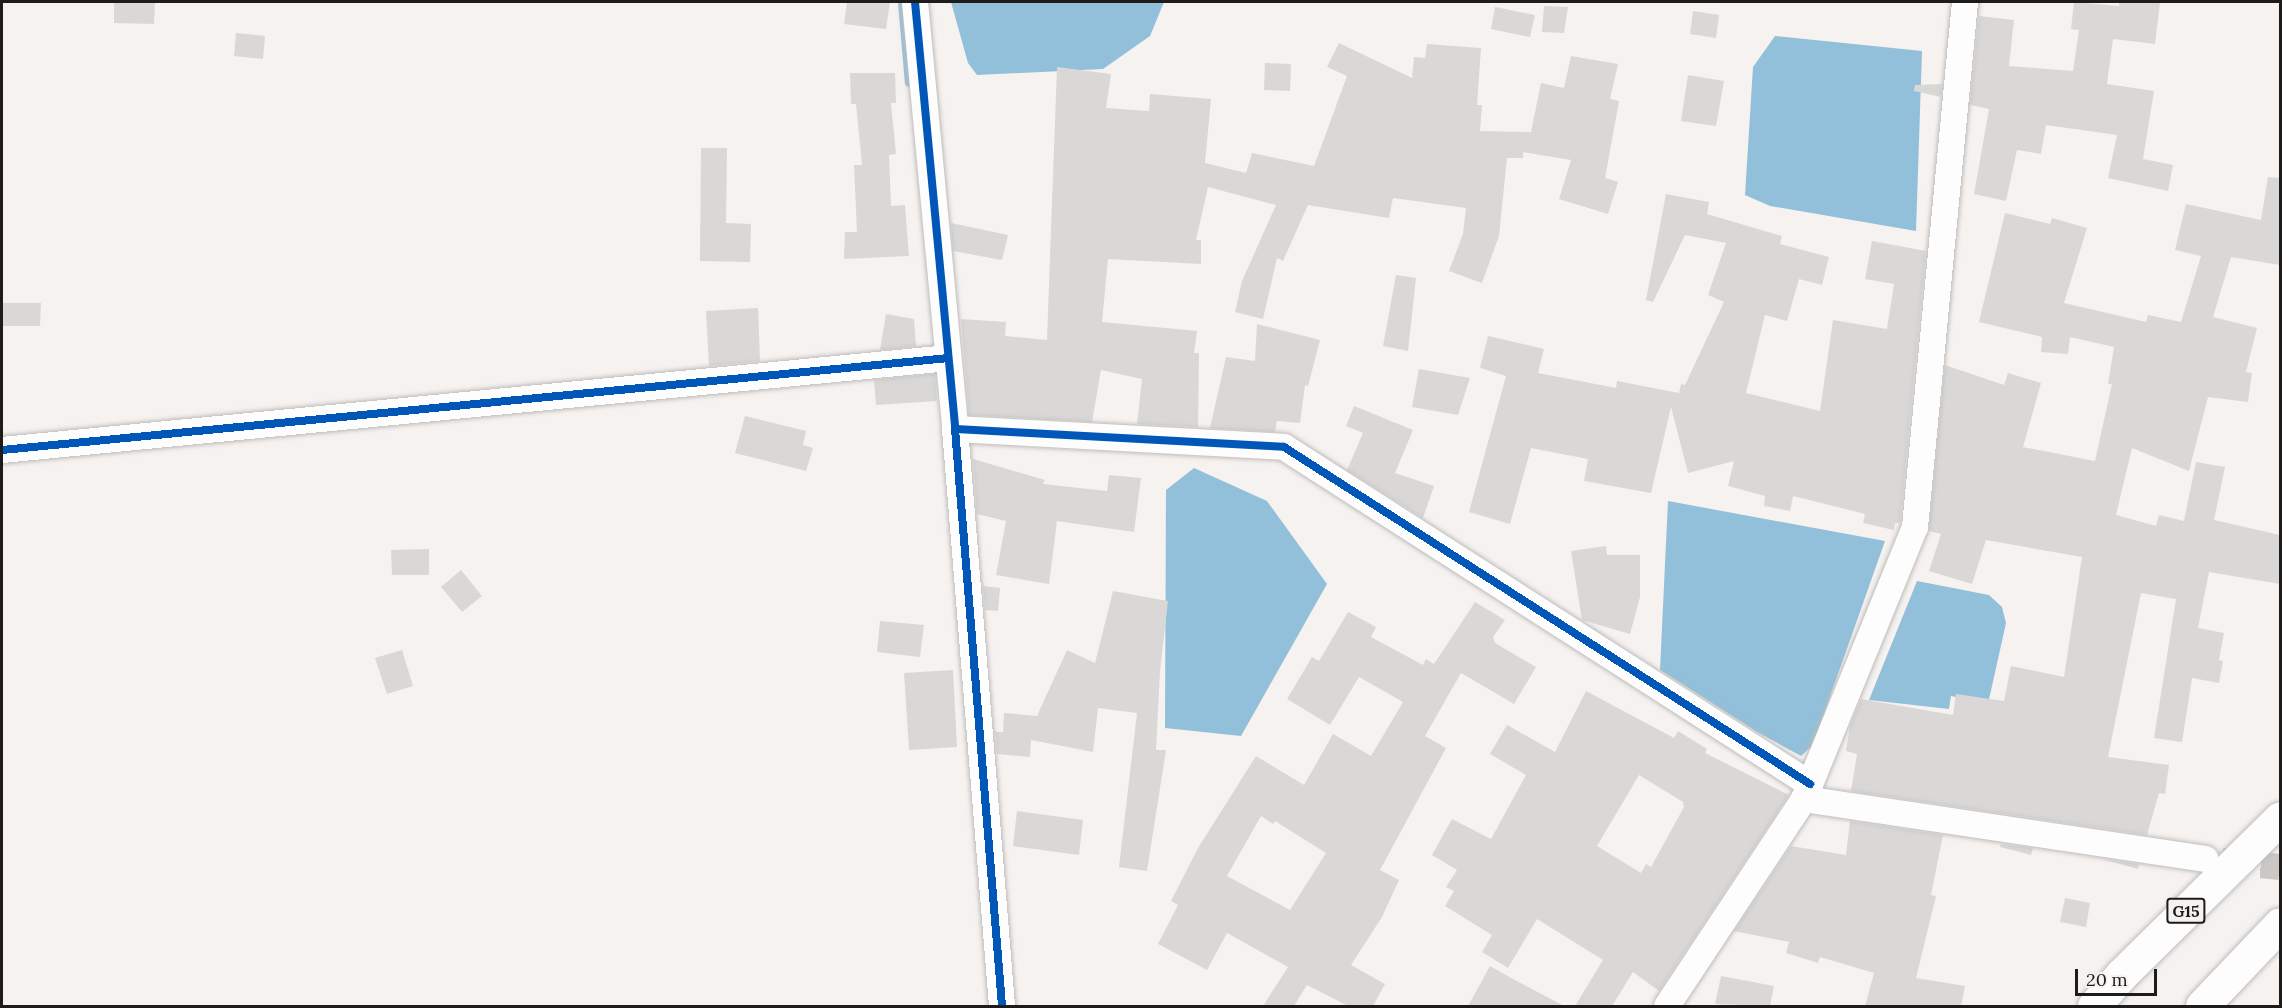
<!DOCTYPE html>
<html>
<head>
<meta charset="utf-8">
<style>
	body { margin:0 }
	#map { position:relative; width:2282px; height:1008px; overflow:hidden; background:#f5f2f0; font-family:Lora,serif }
	div>[style] { position:absolute }
	.water>* { inset:0; background:#92c0da }
	.stream>* { height:8px; margin:-4px; padding:0 4px; transform-origin:4px; border-radius:4px; background:#92c0da }
	.building>* { inset:0; background:#dad8d7 }
	.minor-tunnel>* { height:26px; margin-top:-13px; transform-origin:0; background:repeating-linear-gradient(90deg,#cac7c5 0 26px,transparent 0 39px) }
	.roads { filter:drop-shadow(0 0 2px #bebcba) drop-shadow(0 0 2px #bebcba) }
	.minor>* { height:26px; margin:-13px; padding:0 13px; transform-origin:13px; border-radius:13px; background:#fefdfd }
	.motorway>* { height:33px; margin:-16.5px; padding:0 16.5px; transform-origin:16.5px; border-radius:16.5px; background:#fefdfd }
	.cycleway>* { height:8px; margin:-4px; padding:0 4px; transform-origin:4px; border-radius:4px; background:#0057b8 }
	span { translate:-50% -50%; white-space:nowrap; text-align:center; line-height:1.15; -webkit-text-stroke:4.5px #f6f2ef; paint-order:stroke }
	.shield-label span { padding:2px 4px; background:#f6f2ef; border:2px solid; border-radius:4px; -webkit-text-stroke-width:0 }
	.shield-label { font-size:16px; color:#1d1c1b; font-weight:700 }
	.frame { position:absolute; inset:0; border:3px solid #1d1c1b; pointer-events:none }
	.scale { position:absolute; left:2075px; top:969px; width:82px; height:27px; box-sizing:border-box; border:3px solid #1d1c1b; border-top:0; padding-left:8px; font-size:18px; line-height:21px; white-space:nowrap; color:#1d1c1b; -webkit-text-stroke:4px #f6f2ef; paint-order:stroke }
</style>
</head>
<body>
<div id="map">
	<div class="water">
		<div style="clip-path:polygon(951px 2px,1164px 2px,1150px 36px,1103px 69px,977px 75px,968px 63px)"></div>
		<div style="clip-path:polygon(1775px 36px,1922px 51px,1916px 231px,1770px 206px,1745px 195px,1753px 67px)"></div>
		<div style="clip-path:polygon(1194px 468px,1267px 501px,1327px 584px,1241px 736px,1165px 728px,1166px 490px)"></div>
		<div style="clip-path:polygon(1668px 501px,1885px 541px,1813px 745px,1801px 756px,1757px 732px,1660px 670px)"></div>
		<div style="clip-path:polygon(1917px 581px,1989px 595px,2002px 607px,2006px 623px,1988px 704px,1951px 696px,1949px 709px,1869px 700px)"></div>
	</div>
	<div class="stream">
		<div style="left:902px;top:2px;width:81px;rotate:85.1deg"></div>
	</div>
	<div class="building">
		<div style="clip-path:polygon(114px 2px,155px 2px,154px 24px,114px 23px)"></div>
		<div style="clip-path:polygon(847px 2px,890px 2px,886px 29px,844px 24px)"></div>
		<div style="clip-path:polygon(2074px 2px,2119px 6px,2119px 2px,2160px 2px,2155px 44px,2113px 39px,2107px 84px,2154px 91px,2143px 159px,2173px 165px,2168px 191px,2108px 178px,2117px 135px,2046px 125px,2041px 154px,2017px 150px,2006px 201px,1974px 194px,1989px 109px,1970px 105px,1979px 16px,2014px 20px,2009px 66px,2073px 71px,2079px 30px,2071px 29px)"></div>
		<div style="clip-path:polygon(1544px 6px,1568px 7px,1564px 33px,1542px 32px)"></div>
		<div style="clip-path:polygon(1495px 7px,1535px 15px,1530px 37px,1491px 29px)"></div>
		<div style="clip-path:polygon(1693px 11px,1719px 15px,1716px 38px,1690px 34px)"></div>
		<div style="clip-path:polygon(236px 33px,265px 36px,263px 59px,234px 56px)"></div>
		<div style="clip-path:polygon(1339px 43px,1412px 78px,1414px 57px,1425px 58px,1427px 44px,1481px 48px,1477px 105px,1482px 105px,1480px 131px,1531px 132px,1541px 83px,1564px 88px,1571px 56px,1618px 64px,1610px 99px,1619px 101px,1605px 178px,1618px 182px,1608px 214px,1559px 199px,1571px 160px,1523px 152px,1523px 158px,1507px 158px,1499px 236px,1482px 283px,1449px 271px,1463px 234px,1466px 208px,1393px 198px,1389px 218px,1308px 205px,1283px 261px,1277px 258px,1263px 319px,1235px 312px,1242px 281px,1276px 205px,1208px 187px,1196px 240px,1201px 240px,1201px 264px,1108px 259px,1102px 322px,1197px 331px,1194px 353px,1199px 353px,1198px 427px,1137px 424px,1142px 379px,1101px 370px,1092px 422px,969px 415px,961px 319px,1006px 322px,1005px 336px,1047px 340px,1057px 67px,1111px 74px,1106px 108px,1149px 111px,1150px 94px,1211px 99px,1205px 163px,1246px 173px,1252px 153px,1314px 166px,1347px 76px,1327px 67px)"></div>
		<div style="clip-path:polygon(1265px 63px,1291px 64px,1290px 91px,1264px 90px)"></div>
		<div style="clip-path:polygon(850px 73px,895px 73px,896px 103px,891px 103px,896px 154px,889px 155px,891px 206px,905px 205px,909px 256px,844px 259px,845px 232px,857px 232px,854px 165px,862px 165px,856px 104px,851px 104px)"></div>
		<div style="clip-path:polygon(1688px 75px,1724px 81px,1716px 126px,1681px 121px)"></div>
		<div style="clip-path:polygon(1942px 84px,1941px 97px,1914px 91px,1915px 85px)"></div>
		<div style="clip-path:polygon(701px 148px,727px 148px,726px 223px,751px 224px,750px 262px,700px 261px)"></div>
		<div style="clip-path:polygon(2268px 177px,2280px 178px,2280px 265px,2231px 257px,2213px 317px,2257px 328px,2246px 372px,2252px 373px,2248px 402px,2208px 397px,2189px 471px,2132px 448px,2116px 515px,2156px 526px,2159px 515px,2184px 521px,2196px 462px,2225px 467px,2214px 520px,2280px 535px,2280px 584px,2209px 572px,2198px 628px,2224px 633px,2219px 660px,2223px 661px,2219px 683px,2192px 678px,2182px 742px,2154px 738px,2176px 599px,2141px 593px,2108px 757px,2169px 765px,2165px 794px,2159px 793px,2147px 835px,1851px 791px,1857px 754px,1846px 751px,1850px 726px,1861px 699px,1953px 715px,1956px 694px,2004px 701px,2011px 666px,2064px 677px,2082px 557px,1986px 540px,1972px 584px,1929px 571px,1941px 534px,1929px 531px,1945px 365px,2004px 385px,2008px 373px,2041px 383px,2023px 447px,2095px 461px,2112px 384px,2108px 384px,2114px 347px,2070px 337px,2068px 354px,2041px 352px,2042px 337px,1979px 322px,2005px 213px,2050px 224px,2052px 218px,2087px 228px,2064px 303px,2146px 322px,2148px 315px,2181px 322px,2201px 256px,2175px 250px,2186px 204px,2261px 220px)"></div>
		<div style="clip-path:polygon(1666px 194px,1709px 202px,1707px 214px,1782px 236px,1780px 244px,1829px 257px,1822px 285px,1799px 279px,1787px 321px,1765px 315px,1746px 393px,1820px 411px,1833px 320px,1887px 329px,1894px 284px,1865px 279px,1872px 241px,1926px 251px,1900px 523px,1895px 523px,1894px 530px,1863px 523px,1865px 514px,1793px 496px,1790px 511px,1764px 506px,1765px 496px,1728px 486px,1734px 461px,1688px 473px,1671px 407px,1651px 493px,1584px 481px,1588px 459px,1531px 448px,1510px 524px,1469px 512px,1506px 376px,1480px 368px,1488px 336px,1544px 349px,1538px 373px,1616px 388px,1617px 381px,1679px 393px,1681px 384px,1685px 385px,1724px 302px,1708px 295px,1726px 243px,1685px 235px,1653px 302px,1646px 300px)"></div>
		<div style="clip-path:polygon(951px 223px,1008px 235px,1002px 260px,953px 251px)"></div>
		<div style="clip-path:polygon(1396px 275px,1416px 278px,1408px 351px,1383px 346px)"></div>
		<div style="clip-path:polygon(3px 303px,41px 303px,40px 326px,3px 326px)"></div>
		<div style="clip-path:polygon(758px 308px,760px 361px,709px 366px,706px 311px)"></div>
		<div style="clip-path:polygon(886px 314px,914px 319px,916px 346px,920px 346px,880px 350px)"></div>
		<div style="clip-path:polygon(1257px 324px,1320px 340px,1308px 386px,1305px 385px,1300px 423px,1277px 421px,1275px 432px,1210px 428px,1226px 357px,1255px 361px)"></div>
		<div style="clip-path:polygon(1419px 369px,1470px 378px,1458px 415px,1412px 407px)"></div>
		<div style="clip-path:polygon(935px 374px,937px 401px,876px 405px,874px 380px)"></div>
		<div style="clip-path:polygon(1354px 406px,1413px 430px,1395px 473px,1434px 486px,1423px 518px,1347px 470px,1363px 433px,1346px 426px)"></div>
		<div style="clip-path:polygon(745px 416px,806px 431px,803px 445px,813px 448px,806px 471px,735px 453px)"></div>
		<div style="clip-path:polygon(973px 459px,1045px 480px,1043px 484px,1107px 491px,1109px 475px,1141px 478px,1134px 532px,1057px 521px,1049px 584px,996px 575px,1006px 521px,977px 514px)"></div>
		<div style="clip-path:polygon(1606px 546px,1607px 555px,1640px 555px,1640px 597px,1630px 634px,1582px 620px,1571px 551px)"></div>
		<div style="clip-path:polygon(429px 549px,429px 575px,392px 575px,391px 550px)"></div>
		<div style="clip-path:polygon(461px 570px,482px 596px,462px 612px,441px 587px)"></div>
		<div style="clip-path:polygon(983px 586px,1000px 588px,998px 611px,985px 610px)"></div>
		<div style="clip-path:polygon(1113px 591px,1168px 601px,1160px 671px,1156px 750px,1166px 750px,1147px 871px,1119px 867px,1137px 713px,1098px 708px,1093px 752px,1031px 740px,1030px 757px,997px 754px,995px 732px,1003px 732px,1004px 713px,1037px 716px,1067px 650px,1095px 663px)"></div>
		<div style="clip-path:polygon(evenodd,1475px 602px,1505px 620px,1493px 637px,1495px 643px,1536px 667px,1514px 704px,1461px 673px,1425px 736px,1446px 748px,1380px 870px,1399px 880px,1382px 917px,1351px 965px,1385px 984px,1373px 1006px,1348px 1006px,1307px 985px,1294px 1006px,1263px 1006px,1288px 967px,1227px 933px,1207px 970px,1158px 944px,1178px 905px,1171px 901px,1198px 848px,1256px 756px,1304px 785px,1333px 734px,1371px 756px,1403px 702px,1359px 677px,1330px 725px,1287px 699px,1312px 657px,1319px 661px,1348px 612px,1376px 627px,1371px 637px,1423px 665px,1426px 659px,1434px 664px,1475px 602px,1261px 816px,1273px 824px,1275px 821px,1326px 853px,1290px 910px,1227px 876px,1261px 816px)"></div>
		<div style="clip-path:polygon(880px 621px,924px 625px,920px 657px,877px 652px)"></div>
		<div style="clip-path:polygon(402px 650px,413px 686px,387px 694px,375px 658px)"></div>
		<div style="clip-path:polygon(953px 670px,957px 747px,909px 750px,904px 673px)"></div>
		<div style="clip-path:polygon(evenodd,1586px 691px,1674px 738px,1678px 731px,1707px 749px,1705px 753px,1789px 795px,1659px 991px,1633px 972px,1612px 1006px,1575px 1006px,1603px 960px,1537px 919px,1508px 968px,1482px 952px,1492px 935px,1445px 906px,1454px 891px,1446px 887px,1457px 870px,1432px 855px,1452px 819px,1491px 839px,1526px 775px,1490px 754px,1507px 725px,1555px 752px,1586px 691px,1639px 775px,1683px 802px,1684px 807px,1651px 867px,1646px 864px,1641px 873px,1597px 846px,1639px 775px)"></div>
		<div style="clip-path:polygon(1017px 811px,1083px 820px,1079px 855px,1013px 846px)"></div>
		<div style="clip-path:polygon(1850px 821px,1943px 835px,1931px 895px,1936px 896px,1916px 978px,1965px 986px,1961px 1006px,1865px 1006px,1874px 973px,1820px 957px,1818px 963px,1786px 953px,1789px 942px,1734px 931px,1791px 846px,1846px 855px)"></div>
		<div style="clip-path:polygon(2001px 844px,2033px 848px,2031px 855px,2000px 847px)"></div>
		<div style="clip-path:polygon(2102px 859px,2139px 864px,2138px 869px)"></div>
		<div style="clip-path:polygon(2065px 898px,2090px 903px,2086px 927px,2060px 922px)"></div>
		<div style="clip-path:polygon(1490px 966px,1513px 979px,1564px 1006px,1468px 1006px)"></div>
		<div style="clip-path:polygon(1721px 976px,1774px 986px,1770px 1006px,1715px 1004px)"></div>
	</div>
	<div class="minor-tunnel">
		<div style="left:2222px;top:861px;width:58px;rotate:5.9deg"></div>
	</div>
	<div class="roads">
		<div class="minor">
			<div style="left:915px;top:2px;width:429px;rotate:84.6deg"></div>
			<div style="left:955px;top:429px;width:579px;rotate:85.34deg"></div>
			<div style="left:955px;top:429px;width:329px;rotate:3.1deg"></div>
			<div style="left:1284px;top:447px;width:625px;rotate:32.65deg"></div>
			<div style="left:2px;top:450px;width:950px;rotate:-5.55deg"></div>
			<div style="left:1804px;top:799px;width:294px;rotate:-67.8deg"></div>
			<div style="left:1915px;top:527px;width:527px;rotate:-84.56deg"></div>
			<div style="left:1667px;top:1006px;width:248px;rotate:-56.5deg"></div>
			<div style="left:1804px;top:799px;width:406px;rotate:8.5deg"></div>
		</div>
		<div class="motorway">
			<div style="left:2094px;top:1006px;width:41px;rotate:-48.9deg"></div>
			<div style="left:2121px;top:975px;width:223px;rotate:-44.6deg"></div>
			<div style="left:2202px;top:1006px;width:113px;rotate:-46.4deg"></div>
		</div>
	</div>
	<div class="cycleway">
		<div style="left:915px;top:2px;width:429px;rotate:84.6deg"></div>
		<div style="left:955px;top:429px;width:579px;rotate:85.34deg"></div>
		<div style="left:955px;top:429px;width:329px;rotate:3.1deg"></div>
		<div style="left:1284px;top:447px;width:625px;rotate:32.65deg"></div>
		<div style="left:2px;top:450px;width:950px;rotate:-5.55deg"></div>
	</div>
	<div class="shield-label">
		<span style="left:2186px;top:911px">G15</span>
	</div>
	<div class="frame"></div>
	<div class="scale">20 m</div>
</div>
</body>
</html>
